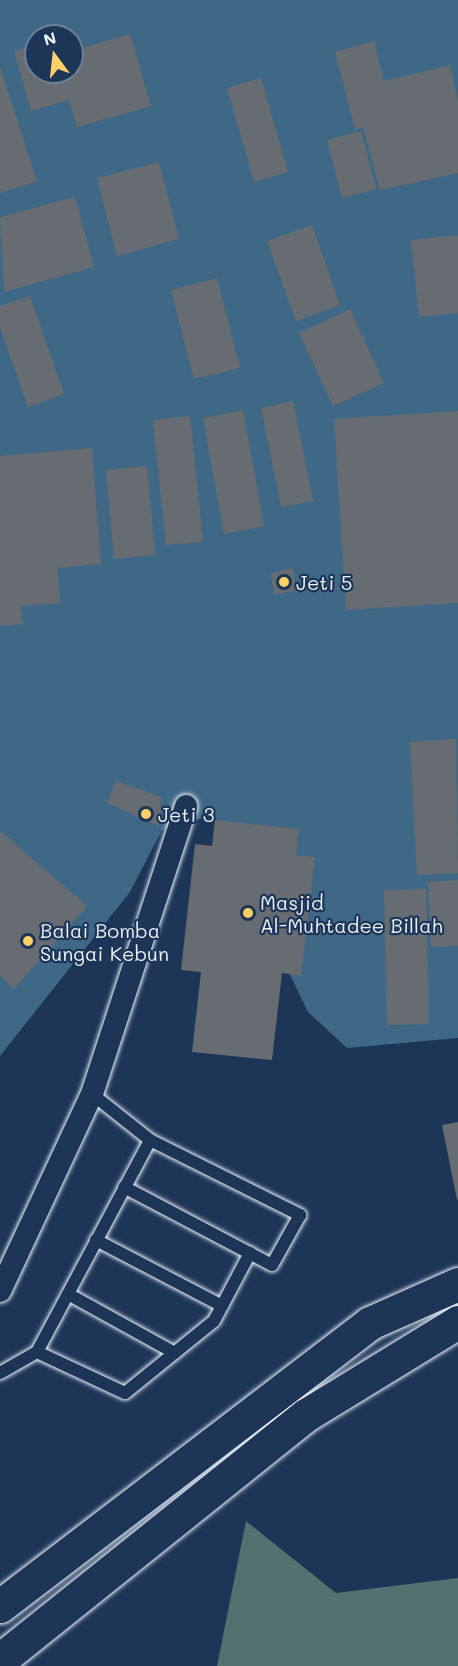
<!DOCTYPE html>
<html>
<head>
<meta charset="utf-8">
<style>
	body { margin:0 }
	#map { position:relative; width:458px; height:1666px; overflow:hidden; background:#1d3557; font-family:Mali,sans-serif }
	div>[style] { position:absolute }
	.green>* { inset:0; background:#527271 }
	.water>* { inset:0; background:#3f6886 }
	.building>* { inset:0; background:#666c71 }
	.roads { filter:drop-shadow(0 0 2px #e8f1f8) drop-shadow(0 0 2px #e8f1f8) }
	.service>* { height:12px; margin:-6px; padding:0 6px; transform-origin:6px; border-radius:6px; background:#1d3557 }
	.minor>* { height:22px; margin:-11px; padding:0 11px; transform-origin:11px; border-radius:11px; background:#1d3557 }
	.secondary>* { height:33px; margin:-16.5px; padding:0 16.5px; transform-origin:16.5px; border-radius:16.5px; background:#1d3557 }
	.dots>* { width:16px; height:16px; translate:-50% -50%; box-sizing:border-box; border:3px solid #1d3557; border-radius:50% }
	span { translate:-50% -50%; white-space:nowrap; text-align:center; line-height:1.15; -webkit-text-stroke:4.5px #1d3557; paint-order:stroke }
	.poi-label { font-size:20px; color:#e8f1f8 }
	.left { translate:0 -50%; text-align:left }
	.north { position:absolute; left:24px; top:24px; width:60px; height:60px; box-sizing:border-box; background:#1d3557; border:2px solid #6e8097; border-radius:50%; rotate:345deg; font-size:16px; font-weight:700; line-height:24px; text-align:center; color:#e8f1f8 }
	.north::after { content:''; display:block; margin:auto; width:21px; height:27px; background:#ffd166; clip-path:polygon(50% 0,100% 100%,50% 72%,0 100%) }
</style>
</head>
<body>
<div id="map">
	<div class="green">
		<div style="clip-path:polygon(246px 1521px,336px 1593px,458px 1578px,458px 1666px,217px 1666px)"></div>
	</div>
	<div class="water">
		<div style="clip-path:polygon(evenodd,0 0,458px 0,458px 1038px,347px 1048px,308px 1012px,213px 815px,162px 830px,130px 892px,0 1056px,0 0,36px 36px,72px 36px,72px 72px,36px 72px,36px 36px)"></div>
	</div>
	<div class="building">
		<div style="clip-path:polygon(130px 34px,151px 106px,77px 127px,69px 100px,31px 111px,14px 51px,36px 45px,36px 72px,72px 72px,72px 51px)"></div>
		<div style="clip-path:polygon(374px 41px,384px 81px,450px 65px,458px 101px,458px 173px,380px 190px,363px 127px,355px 129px,335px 52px)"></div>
		<div style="clip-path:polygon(0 67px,37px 181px,0 193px)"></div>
		<div style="clip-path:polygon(261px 78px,288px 172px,254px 182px,227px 88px)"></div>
		<div style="clip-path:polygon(361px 131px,376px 189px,342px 198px,327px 140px)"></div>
		<div style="clip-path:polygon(159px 162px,179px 239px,117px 256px,97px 178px)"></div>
		<div style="clip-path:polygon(75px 197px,94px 267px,4px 292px,0 217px)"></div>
		<div style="clip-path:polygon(312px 225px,340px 305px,296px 321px,267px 241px)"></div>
		<div style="clip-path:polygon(458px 235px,458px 313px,419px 317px,411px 240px)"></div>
		<div style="clip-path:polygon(217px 278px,240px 368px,194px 379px,171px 290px)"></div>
		<div style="clip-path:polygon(30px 296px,64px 394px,28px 407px,0 327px,0 306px)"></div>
		<div style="clip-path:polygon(350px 309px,384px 383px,333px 406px,299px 333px)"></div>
		<div style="clip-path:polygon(293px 401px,313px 501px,281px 507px,261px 408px)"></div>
		<div style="clip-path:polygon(243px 410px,264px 526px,224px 534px,203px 418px)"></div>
		<div style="clip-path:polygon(458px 411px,458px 603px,346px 610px,334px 419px)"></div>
		<div style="clip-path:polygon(190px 416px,203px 542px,166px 545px,153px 420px)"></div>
		<div style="clip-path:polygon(92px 448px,101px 564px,58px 568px,60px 603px,21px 606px,23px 624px,0 626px,0 456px)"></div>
		<div style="clip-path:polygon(147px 466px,155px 555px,114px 559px,106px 470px)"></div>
		<div style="clip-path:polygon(292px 568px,297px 590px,275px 595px,270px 574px)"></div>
		<div style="clip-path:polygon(456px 739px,458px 873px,417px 875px,410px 742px)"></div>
		<div style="clip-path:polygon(116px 781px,161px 797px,159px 826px,107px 803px)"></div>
		<div style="clip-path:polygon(215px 820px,299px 829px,296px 855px,315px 857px,301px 976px,282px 973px,272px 1060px,192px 1052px,201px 972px,181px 970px,195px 844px,212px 846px)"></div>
		<div style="clip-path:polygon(0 831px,87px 906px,14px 989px,0 976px)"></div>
		<div style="clip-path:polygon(458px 880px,458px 946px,431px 947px,428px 882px)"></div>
		<div style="clip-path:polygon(426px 889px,429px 1024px,387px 1025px,384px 890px)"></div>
		<div style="clip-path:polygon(458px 1122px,458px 1200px,457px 1200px,442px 1125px)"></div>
	</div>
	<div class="roads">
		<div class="service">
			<div style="left:92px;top:1094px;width:74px;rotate:38.4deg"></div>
			<div style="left:150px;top:1140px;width:168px;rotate:26.6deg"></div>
			<div style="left:300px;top:1215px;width:57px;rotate:119.2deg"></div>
			<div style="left:272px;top:1265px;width:167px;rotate:-152.2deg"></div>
			<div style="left:96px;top:1240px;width:142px;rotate:27.6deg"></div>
			<div style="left:68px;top:1294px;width:122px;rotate:28.9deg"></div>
			<div style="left:37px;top:1352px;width:97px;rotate:25deg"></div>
			<div style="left:125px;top:1393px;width:114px;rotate:-39deg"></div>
			<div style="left:214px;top:1321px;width:77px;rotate:-62.1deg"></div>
			<div style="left:0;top:1373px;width:43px;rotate:-29.6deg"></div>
			<div style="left:37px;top:1352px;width:240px;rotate:-61.9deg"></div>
		</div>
		<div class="minor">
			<div style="left:0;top:1291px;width:217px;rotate:-65deg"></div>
			<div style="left:92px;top:1094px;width:303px;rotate:-71.9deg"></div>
		</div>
		<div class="secondary">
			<div style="left:0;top:1606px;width:466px;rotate:-37.4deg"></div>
			<div style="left:370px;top:1323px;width:96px;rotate:-23.9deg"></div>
			<div style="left:0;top:1660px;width:392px;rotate:-38.7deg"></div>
			<div style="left:306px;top:1415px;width:178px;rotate:-31.5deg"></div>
		</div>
	</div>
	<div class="dots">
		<div style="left:284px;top:582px;background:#ffd166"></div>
		<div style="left:146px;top:814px;background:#ffd166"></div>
		<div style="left:248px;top:913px;background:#ffd166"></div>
		<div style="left:28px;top:941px;background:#ffd166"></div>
	</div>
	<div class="poi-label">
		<span class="left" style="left:296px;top:582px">Jeti 5</span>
		<span class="left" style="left:158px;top:814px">Jeti 3</span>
		<span class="left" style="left:260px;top:914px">Masjid<br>Al-Muhtadee Billah</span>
		<span class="left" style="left:40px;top:942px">Balai Bomba<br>Sungai Kebun</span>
	</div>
	<div class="north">N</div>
</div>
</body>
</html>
